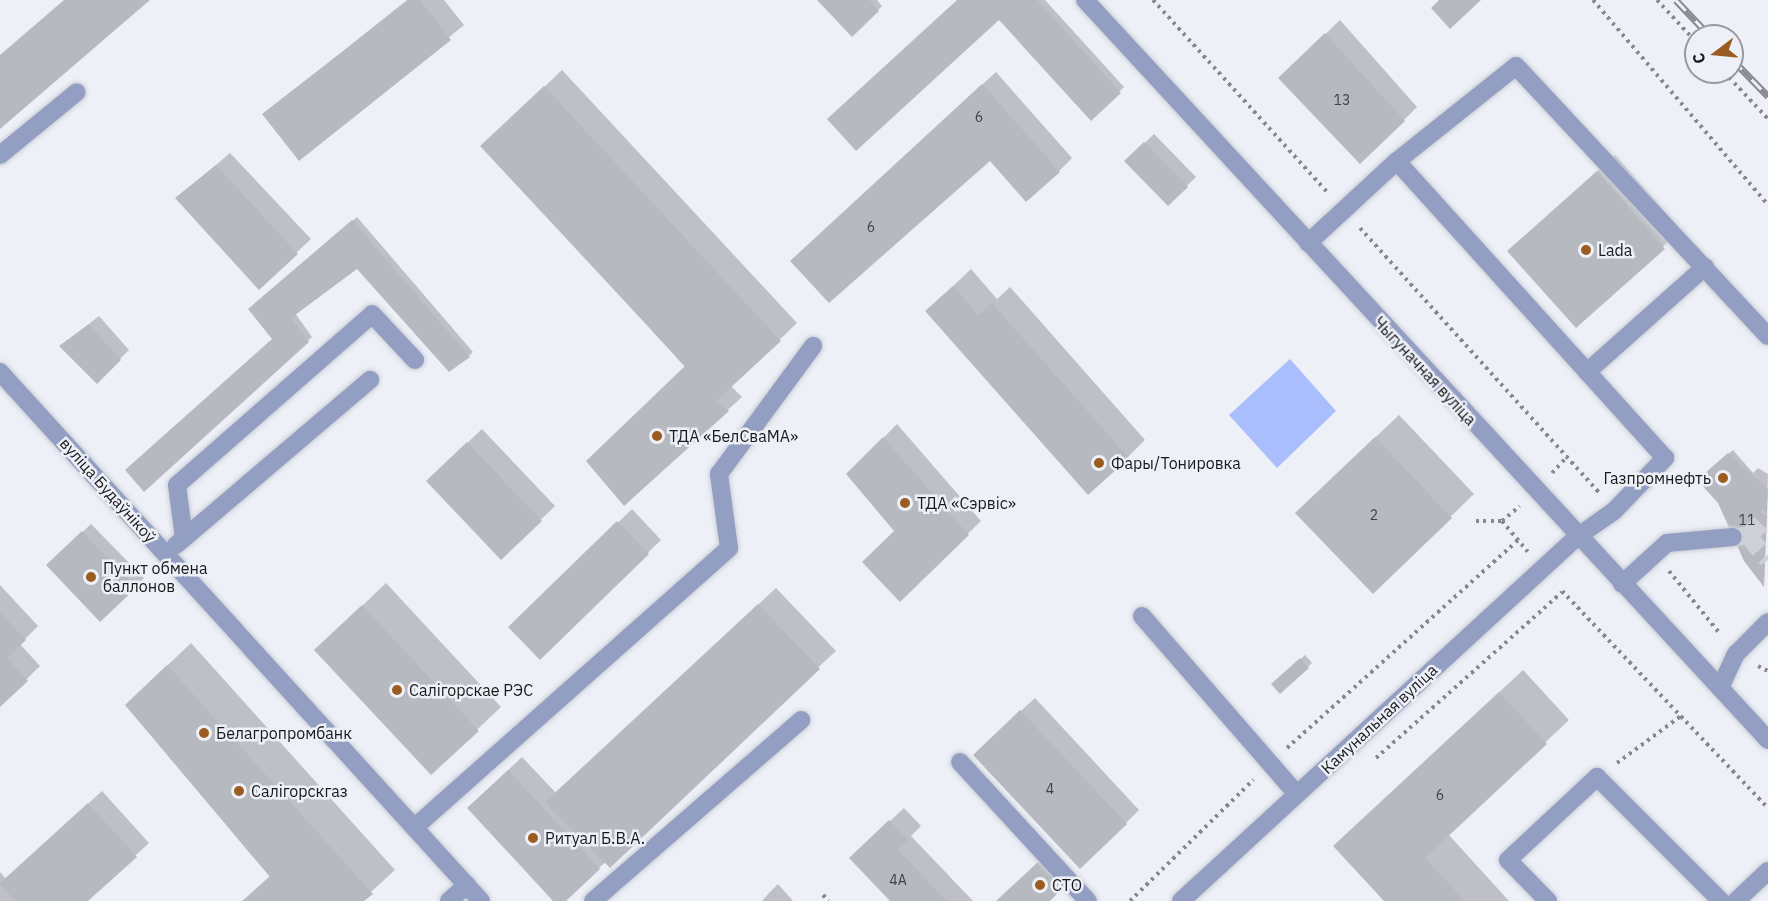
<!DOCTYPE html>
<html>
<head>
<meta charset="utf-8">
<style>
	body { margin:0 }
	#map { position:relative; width:1768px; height:901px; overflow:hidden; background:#eef0f8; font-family:"IBM Plex Sans",sans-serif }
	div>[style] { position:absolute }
	.green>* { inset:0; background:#aabefd }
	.shadow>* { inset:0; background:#0003 }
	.building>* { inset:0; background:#b7b9c0 }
	.minor-tunnel>* { height:18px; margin-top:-9px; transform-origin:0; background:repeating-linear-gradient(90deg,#ced0d7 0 18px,transparent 0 27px) }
	.path>* { height:4px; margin-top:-2px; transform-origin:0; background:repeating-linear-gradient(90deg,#88898e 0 3px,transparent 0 7.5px) }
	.roads { filter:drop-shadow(0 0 2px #ccced5) drop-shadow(0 0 2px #ccced5) }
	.minor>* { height:18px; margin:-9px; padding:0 9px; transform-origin:9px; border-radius:9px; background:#939fc2 }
	.rail>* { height:7px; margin-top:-3.5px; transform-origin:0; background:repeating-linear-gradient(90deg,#eef0f8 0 14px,#87898e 0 28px); box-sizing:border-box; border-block:2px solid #87898e }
	.dots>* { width:16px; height:16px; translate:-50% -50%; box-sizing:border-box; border:3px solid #eef0f8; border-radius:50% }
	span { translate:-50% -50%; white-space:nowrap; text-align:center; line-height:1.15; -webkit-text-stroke:5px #eef0f8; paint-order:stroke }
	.number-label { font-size:14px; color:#404245 }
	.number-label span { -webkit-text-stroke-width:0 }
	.poi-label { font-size:16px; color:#191a1c }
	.left { translate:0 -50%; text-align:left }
	.right { translate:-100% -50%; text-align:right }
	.street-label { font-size:16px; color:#191a1c }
	.north { position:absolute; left:1684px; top:24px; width:60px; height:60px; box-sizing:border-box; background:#eef0f8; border:2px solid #999aa0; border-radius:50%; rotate:254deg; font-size:16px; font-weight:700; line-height:24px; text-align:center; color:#191a1c }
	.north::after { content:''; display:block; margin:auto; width:21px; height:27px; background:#9a5c20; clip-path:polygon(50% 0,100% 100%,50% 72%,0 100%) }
</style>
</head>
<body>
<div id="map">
	<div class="green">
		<div style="clip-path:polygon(1290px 359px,1336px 411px,1277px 468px,1229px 415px)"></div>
	</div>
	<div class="shadow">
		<div style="clip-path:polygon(407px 0,444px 0,464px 25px,300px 159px,264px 114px)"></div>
		<div style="clip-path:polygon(819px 0,877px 0,882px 6px,853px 35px)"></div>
		<div style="clip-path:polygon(959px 0,1045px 0,1124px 87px,1091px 119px,999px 18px)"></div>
		<div style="clip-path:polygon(1340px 20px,1417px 107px,1404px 120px,1280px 78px)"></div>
		<div style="clip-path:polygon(562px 70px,797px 323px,731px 386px,742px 397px,624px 504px,686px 368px,483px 146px)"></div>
		<div style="clip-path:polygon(996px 72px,1072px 158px,1059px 171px,990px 159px,806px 248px)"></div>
		<div style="clip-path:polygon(1154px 134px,1196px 177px,1168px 204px,1126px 161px)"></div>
		<div style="clip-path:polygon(230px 153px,311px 239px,259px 288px,177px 198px)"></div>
		<div style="clip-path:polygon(1615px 155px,1681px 230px,1576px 326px,1509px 251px)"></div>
		<div style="clip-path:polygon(357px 217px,473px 352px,469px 356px,357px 267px,295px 313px,312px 337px,144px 490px,274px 339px,255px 305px)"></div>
		<div style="clip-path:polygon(971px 269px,997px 299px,1010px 287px,1145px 440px,1128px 457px,927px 311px)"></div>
		<div style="clip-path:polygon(99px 316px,129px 350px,97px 382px,61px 346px)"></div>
		<div style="clip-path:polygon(1399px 415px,1474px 494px,1373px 592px,1320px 490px)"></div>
		<div style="clip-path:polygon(897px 424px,981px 521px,900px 600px,896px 531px,848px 474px)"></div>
		<div style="clip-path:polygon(482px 429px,555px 506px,501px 558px,441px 468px)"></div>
		<div style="clip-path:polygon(1733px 450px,1753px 473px,1758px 468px,1768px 474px,1764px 584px,1703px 476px)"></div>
		<div style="clip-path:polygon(632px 509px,661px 540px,540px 657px,510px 627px)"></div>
		<div style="clip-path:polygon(91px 524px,144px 578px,100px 620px,48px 565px)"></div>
		<div style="clip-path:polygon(386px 583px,501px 707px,431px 773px,340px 627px)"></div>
		<div style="clip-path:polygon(0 585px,38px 626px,20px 644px,40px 666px,0 705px)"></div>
		<div style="clip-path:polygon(776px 588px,836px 651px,563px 901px,555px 901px,482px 795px,522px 757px,556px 793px)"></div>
		<div style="clip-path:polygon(191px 643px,395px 870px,361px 901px,242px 901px,271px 875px,150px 682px)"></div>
		<div style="clip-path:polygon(1305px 655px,1312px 663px,1281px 692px,1274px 684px)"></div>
		<div style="clip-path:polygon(1523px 670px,1569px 720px,1448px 834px,1509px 901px,1386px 901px,1335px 846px)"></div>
		<div style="clip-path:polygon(1035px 698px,1139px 810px,1126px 823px,988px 741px)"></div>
		<div style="clip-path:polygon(102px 791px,149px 843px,86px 901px,0 901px,0 872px,6px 879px)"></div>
		<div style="clip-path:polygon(904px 808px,921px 826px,911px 836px,973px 901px,892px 901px,865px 845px)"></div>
		<div style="clip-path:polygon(1048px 855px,1071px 878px,1048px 901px,999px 901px)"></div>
		<div style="clip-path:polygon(778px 884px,793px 901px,762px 901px,769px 893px)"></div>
	</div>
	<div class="building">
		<div style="clip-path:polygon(64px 0,150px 0,0 129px,0 55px)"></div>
		<div style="clip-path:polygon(409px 0,420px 0,451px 40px,299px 161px,262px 114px)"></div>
		<div style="clip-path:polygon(817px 0,869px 0,879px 11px,852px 37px)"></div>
		<div style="clip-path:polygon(957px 0,1037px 0,1121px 93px,1091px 121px,999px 20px,856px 151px,827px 119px)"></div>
		<div style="clip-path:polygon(1439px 0,1481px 0,1450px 29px,1431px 8px)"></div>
		<div style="clip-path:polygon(1325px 33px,1405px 121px,1360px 164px,1278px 78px)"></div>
		<div style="clip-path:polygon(982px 84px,1060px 172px,1026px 202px,990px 161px,829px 303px,790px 261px)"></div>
		<div style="clip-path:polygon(544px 86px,781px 341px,715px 402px,729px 411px,624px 506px,586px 461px,685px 366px,480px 146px)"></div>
		<div style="clip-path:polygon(1144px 142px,1188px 187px,1168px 206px,1124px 161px)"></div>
		<div style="clip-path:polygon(216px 165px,298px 254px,259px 290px,175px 198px)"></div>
		<div style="clip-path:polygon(1597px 171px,1665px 249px,1576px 328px,1507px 251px)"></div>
		<div style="clip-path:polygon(352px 220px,470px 357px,449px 372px,357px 269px,291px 318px,309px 342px,144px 492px,125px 470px,272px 339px,248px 309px)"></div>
		<div style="clip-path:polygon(953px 286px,978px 315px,992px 303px,1129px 458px,1088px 495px,925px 311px)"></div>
		<div style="clip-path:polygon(89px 324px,121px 360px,97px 384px,59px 346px)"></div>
		<div style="clip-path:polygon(883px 437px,969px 535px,900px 602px,862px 562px,894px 531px,846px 474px)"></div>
		<div style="clip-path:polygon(1375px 437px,1452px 518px,1373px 594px,1295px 513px)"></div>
		<div style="clip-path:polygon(467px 442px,542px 521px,501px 560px,426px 481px)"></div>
		<div style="clip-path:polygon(1728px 453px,1768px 489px,1764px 587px,1744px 561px,1718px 503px,1697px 480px)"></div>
		<div style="clip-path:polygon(617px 521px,649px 554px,540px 660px,508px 627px)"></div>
		<div style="clip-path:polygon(82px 531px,136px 588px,100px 622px,46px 565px)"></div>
		<div style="clip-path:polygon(758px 604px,820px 669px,610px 868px,545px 802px)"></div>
		<div style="clip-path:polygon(362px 605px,479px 731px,431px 775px,314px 650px)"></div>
		<div style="clip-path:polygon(0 612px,26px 640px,7px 658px,28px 681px,0 707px)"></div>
		<div style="clip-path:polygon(1300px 658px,1309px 668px,1280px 694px,1271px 684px)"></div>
		<div style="clip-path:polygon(167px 665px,373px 894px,364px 901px,243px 901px,270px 877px,125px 705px)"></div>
		<div style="clip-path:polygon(1499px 692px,1547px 744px,1425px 858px,1465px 901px,1384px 901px,1333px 846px)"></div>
		<div style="clip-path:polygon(1020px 710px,1127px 824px,1080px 869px,973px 755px)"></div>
		<div style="clip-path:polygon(508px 770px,600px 869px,566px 901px,553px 901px,467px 808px)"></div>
		<div style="clip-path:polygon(88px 803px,137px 857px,88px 901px,15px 901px,0 883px)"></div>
		<div style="clip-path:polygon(889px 820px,908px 840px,898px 850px,947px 901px,890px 901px,849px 858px)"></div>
		<div style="clip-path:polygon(1038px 862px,1063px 888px,1050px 901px,996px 901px)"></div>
	</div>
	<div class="minor-tunnel">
		<div style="left:1748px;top:536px;width:31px;rotate:50deg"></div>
		<div style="left:1733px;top:537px;width:15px;rotate:-4deg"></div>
		<div style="left:1748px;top:536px;width:28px;rotate:-44deg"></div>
	</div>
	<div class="path">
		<div style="left:1153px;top:0;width:261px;rotate:47.8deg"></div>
		<div style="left:1593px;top:0;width:270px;rotate:49.5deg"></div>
		<div style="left:1657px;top:0;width:57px;rotate:47.1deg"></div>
		<div style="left:1724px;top:72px;width:64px;rotate:46.9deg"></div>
		<div style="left:1360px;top:228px;width:358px;rotate:47.9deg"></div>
		<div style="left:1552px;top:473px;width:23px;rotate:-47deg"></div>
		<div style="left:1476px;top:521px;width:26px"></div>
		<div style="left:1502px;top:521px;width:40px;rotate:50deg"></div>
		<div style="left:1502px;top:521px;width:23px;rotate:-40deg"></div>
		<div style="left:1669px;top:571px;width:82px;rotate:50.9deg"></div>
		<div style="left:1562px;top:591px;width:299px;rotate:46.5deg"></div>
		<div style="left:1758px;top:666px;width:11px;rotate:27deg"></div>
		<div style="left:1287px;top:748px;width:311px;rotate:-42deg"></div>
		<div style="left:1376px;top:758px;width:249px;rotate:-41.7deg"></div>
		<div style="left:1617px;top:763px;width:79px;rotate:-36.3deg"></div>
		<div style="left:823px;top:895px;width:8px;rotate:45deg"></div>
		<div style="left:1130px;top:901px;width:173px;rotate:-44.5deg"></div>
	</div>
	<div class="roads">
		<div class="minor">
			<div style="left:1085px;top:0;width:1007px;rotate:47.29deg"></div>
			<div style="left:0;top:155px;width:99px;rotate:-39.3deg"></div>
			<div style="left:1308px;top:243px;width:121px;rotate:-42.7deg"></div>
			<div style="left:1397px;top:161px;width:152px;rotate:-38.6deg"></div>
			<div style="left:1516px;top:66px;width:369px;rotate:47deg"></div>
			<div style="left:0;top:372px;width:715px;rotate:47.72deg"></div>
			<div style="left:1587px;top:372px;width:158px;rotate:-41.7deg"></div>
			<div style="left:184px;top:538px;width:53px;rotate:-97.5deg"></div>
			<div style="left:177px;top:485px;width:259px;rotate:-41.2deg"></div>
			<div style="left:372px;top:314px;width:63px;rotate:46.9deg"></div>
			<div style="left:176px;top:545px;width:255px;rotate:-40.4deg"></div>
			<div style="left:1622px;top:584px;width:61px;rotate:-42.3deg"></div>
			<div style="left:1667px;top:543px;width:66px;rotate:-5.2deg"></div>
			<div style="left:1142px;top:616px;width:236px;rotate:49deg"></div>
			<div style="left:1720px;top:688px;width:38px;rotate:-65deg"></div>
			<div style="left:1736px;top:654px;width:45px;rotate:-45deg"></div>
			<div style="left:960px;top:762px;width:189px;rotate:47.4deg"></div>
			<div style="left:415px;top:827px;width:420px;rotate:-41.6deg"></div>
			<div style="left:729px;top:548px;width:75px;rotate:-97.7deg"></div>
			<div style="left:719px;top:474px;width:159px;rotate:-53.7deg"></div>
			<div style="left:449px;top:901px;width:24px;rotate:-42deg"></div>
			<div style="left:593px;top:901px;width:276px;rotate:-41deg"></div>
			<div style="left:1181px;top:901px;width:538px;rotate:-42.59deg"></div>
			<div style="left:1577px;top:537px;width:45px;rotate:-35.1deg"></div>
			<div style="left:1614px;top:511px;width:74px;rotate:-46.1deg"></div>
			<div style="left:1665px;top:458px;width:400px;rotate:-132.1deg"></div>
			<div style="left:1548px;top:901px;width:57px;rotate:-134.3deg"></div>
			<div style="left:1508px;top:860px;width:122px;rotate:-43deg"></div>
			<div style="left:1597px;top:777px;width:175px;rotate:45deg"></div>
			<div style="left:1736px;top:901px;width:44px;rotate:-43.2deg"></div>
		</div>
	</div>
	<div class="rail">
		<div style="left:1676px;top:0;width:50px;rotate:46.6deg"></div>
		<div style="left:1732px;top:59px;width:52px;rotate:45.8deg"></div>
	</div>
	<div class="dots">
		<div style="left:1586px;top:250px;background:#9a5c20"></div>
		<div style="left:657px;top:436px;background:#9a5c20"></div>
		<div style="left:1099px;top:463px;background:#9a5c20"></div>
		<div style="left:1723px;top:478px;background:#9a5c20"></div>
		<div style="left:905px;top:503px;background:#9a5c20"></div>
		<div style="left:91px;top:577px;background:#9a5c20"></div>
		<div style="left:397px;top:690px;background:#9a5c20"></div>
		<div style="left:204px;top:733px;background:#9a5c20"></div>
		<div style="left:239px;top:791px;background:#9a5c20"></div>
		<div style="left:533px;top:838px;background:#9a5c20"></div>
		<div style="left:1040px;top:885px;background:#9a5c20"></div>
	</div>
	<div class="number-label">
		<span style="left:1342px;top:100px">13</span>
		<span style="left:979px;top:117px">6</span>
		<span style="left:871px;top:227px">6</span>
		<span style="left:1374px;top:515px">2</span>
		<span style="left:1747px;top:520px">11</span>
		<span style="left:1050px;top:789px">4</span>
		<span style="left:1440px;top:795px">6</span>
		<span style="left:898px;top:880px">4А</span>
	</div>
	<div class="poi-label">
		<span class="left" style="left:1598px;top:250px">Lada</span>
		<span class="left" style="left:669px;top:436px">ТДА «БелСваМА»</span>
		<span class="left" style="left:1111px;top:463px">Фары/Тонировка</span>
		<span class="right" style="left:1711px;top:478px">Газпромнефть</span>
		<span class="left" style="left:917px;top:503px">ТДА «Сэрвіс»</span>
		<span class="left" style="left:103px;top:577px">Пункт обмена<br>баллонов</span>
		<span class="left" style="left:409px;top:690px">Салігорскае РЭС</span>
		<span class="left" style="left:216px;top:733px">Белагропромбанк</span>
		<span class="left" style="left:251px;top:791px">Салігорскгаз</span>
		<span class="left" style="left:545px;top:838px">Ритуал Б.В.А.</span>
		<span class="left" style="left:1052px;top:885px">СТО</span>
	</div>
	<div class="street-label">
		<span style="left:1425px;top:371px;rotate:47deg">Чыгуначная вуліца</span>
		<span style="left:108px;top:490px;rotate:48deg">вуліца Будаўнікоў</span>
		<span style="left:1379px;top:719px;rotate:-43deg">Камунальная вуліца</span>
	</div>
	<div class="north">С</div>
</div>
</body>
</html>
